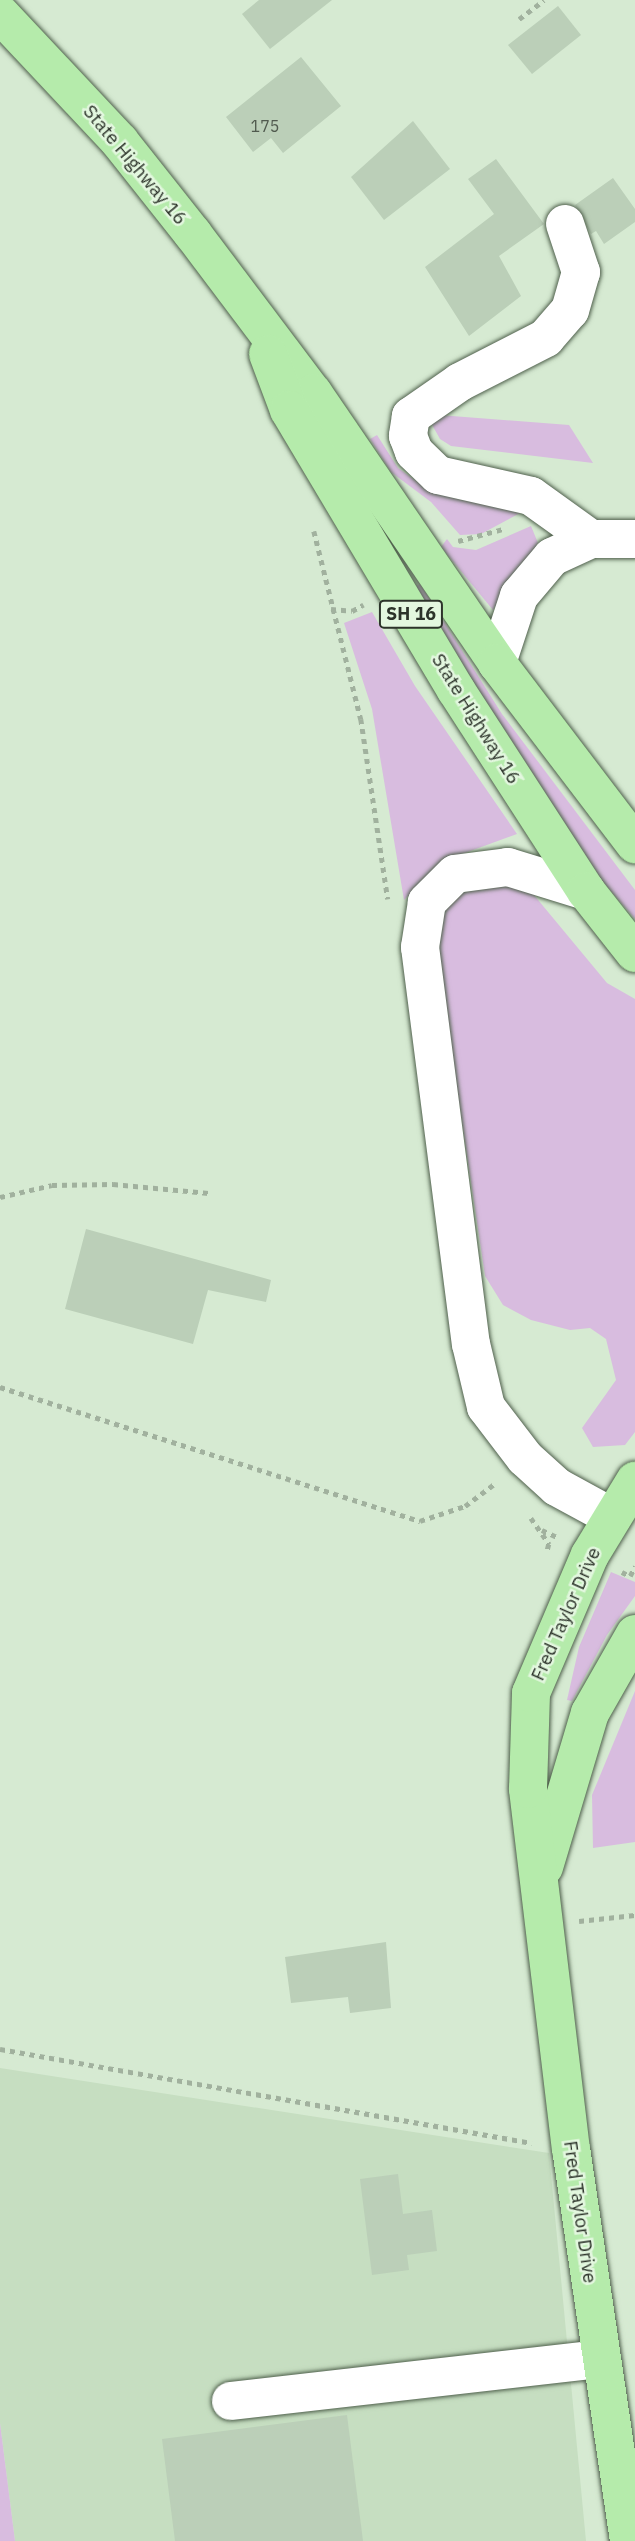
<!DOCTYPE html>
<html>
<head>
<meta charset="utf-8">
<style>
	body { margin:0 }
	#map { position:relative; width:635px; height:2541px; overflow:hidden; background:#d6ead2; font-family:"IBM Plex Sans",sans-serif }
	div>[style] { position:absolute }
	.built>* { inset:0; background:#c6dec1 }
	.green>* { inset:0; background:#d8bcdf }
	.building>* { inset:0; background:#bbcfb8 }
	.path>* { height:4.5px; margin-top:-2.25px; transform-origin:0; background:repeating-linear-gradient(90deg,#a1b19e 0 5px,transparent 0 10px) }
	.roads { filter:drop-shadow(0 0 2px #4f604c) drop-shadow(0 0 2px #4f604c) }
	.minor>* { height:38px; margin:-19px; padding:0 19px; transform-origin:19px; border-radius:19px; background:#fff }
	.major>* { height:38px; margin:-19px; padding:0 19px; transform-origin:19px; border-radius:19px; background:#b5ebab }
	span { translate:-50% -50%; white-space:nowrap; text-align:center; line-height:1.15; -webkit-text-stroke:5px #e3f7df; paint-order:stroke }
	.number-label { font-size:16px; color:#505a4e }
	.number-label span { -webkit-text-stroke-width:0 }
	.shield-label span { padding:2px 5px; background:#e3f7df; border:2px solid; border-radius:5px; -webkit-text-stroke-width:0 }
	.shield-label { font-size:18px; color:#2c332a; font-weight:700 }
	.street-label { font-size:19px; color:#2c332a }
</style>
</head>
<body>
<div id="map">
	<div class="built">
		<div style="clip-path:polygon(0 2068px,549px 2153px,586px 2541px,15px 2541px,0 2423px)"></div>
	</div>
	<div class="green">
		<div style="clip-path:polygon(426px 414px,569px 425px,593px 463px,451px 446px,440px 439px)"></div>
		<div style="clip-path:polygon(377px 435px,398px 468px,419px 483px,522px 512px,481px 534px,460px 535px,431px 502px,391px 472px,370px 439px)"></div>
		<div style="clip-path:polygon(531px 526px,538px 543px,493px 610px,441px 547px,447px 539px,453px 547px,476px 550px)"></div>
		<div style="clip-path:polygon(420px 584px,502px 714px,635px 890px,635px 919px,604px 883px,408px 591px)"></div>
		<div style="clip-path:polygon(372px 612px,415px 686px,517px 834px,443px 861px,404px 900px,372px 709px,344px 623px)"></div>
		<div style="clip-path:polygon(524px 883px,607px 983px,635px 999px,635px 1432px,625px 1445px,593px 1447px,582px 1428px,616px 1380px,606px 1339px,590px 1328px,570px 1330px,531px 1320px,503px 1305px,485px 1276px,433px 928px,448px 891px)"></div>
		<div style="clip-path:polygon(611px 1572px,635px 1582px,635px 1596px,607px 1635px,572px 1701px,567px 1700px,579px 1647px)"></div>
		<div style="clip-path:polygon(635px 1691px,635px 1842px,593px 1848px,592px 1795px)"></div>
		<div style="clip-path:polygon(0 2423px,15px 2541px,0 2541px)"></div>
	</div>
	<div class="building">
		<div style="clip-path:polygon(259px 0,332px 0,270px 49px,242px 14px)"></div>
		<div style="clip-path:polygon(558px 6px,581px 35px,532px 74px,508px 45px)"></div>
		<div style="clip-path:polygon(301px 57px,341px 106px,283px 153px,271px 138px,253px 152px,226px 117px)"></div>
		<div style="clip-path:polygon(413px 121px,450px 169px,384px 220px,351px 177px)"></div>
		<div style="clip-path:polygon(496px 159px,544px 224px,499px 256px,521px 296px,469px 336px,425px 267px,494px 214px,468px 179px)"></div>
		<div style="clip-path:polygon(613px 178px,635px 209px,635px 222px,604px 244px,596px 231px,591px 234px,575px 205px)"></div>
		<div style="clip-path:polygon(86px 1229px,271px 1280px,266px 1302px,208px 1290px,193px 1344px,65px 1309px)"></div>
		<div style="clip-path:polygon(386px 1942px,391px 2008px,350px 2013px,348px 1997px,291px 2003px,285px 1957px)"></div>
		<div style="clip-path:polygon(398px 2174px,403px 2214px,432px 2210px,437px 2251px,407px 2255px,409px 2270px,372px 2275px,360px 2179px)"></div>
		<div style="clip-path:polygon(347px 2415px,363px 2541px,175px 2541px,162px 2439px)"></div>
	</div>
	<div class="path">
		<div style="left:519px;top:19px;width:31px;rotate:-37deg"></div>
		<div style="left:314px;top:531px;width:194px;rotate:76deg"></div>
		<div style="left:361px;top:719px;width:182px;rotate:81.5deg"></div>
		<div style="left:458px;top:541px;width:47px;rotate:-14.9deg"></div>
		<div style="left:331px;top:609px;width:21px;rotate:5deg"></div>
		<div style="left:352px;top:611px;width:13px;rotate:-29deg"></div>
		<div style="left:0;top:1197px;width:53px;rotate:-13deg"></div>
		<div style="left:52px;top:1185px;width:61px;rotate:-0.9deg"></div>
		<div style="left:113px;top:1184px;width:96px;rotate:5.4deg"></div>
		<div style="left:0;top:1387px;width:441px;rotate:17.7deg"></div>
		<div style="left:420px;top:1521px;width:47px;rotate:-18.4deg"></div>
		<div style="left:465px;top:1506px;width:39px;rotate:-37deg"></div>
		<div style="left:531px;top:1518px;width:32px;rotate:55deg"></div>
		<div style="left:549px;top:1544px;width:8px;rotate:104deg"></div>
		<div style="left:542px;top:1530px;width:19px;rotate:25deg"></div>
		<div style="left:622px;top:1572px;width:9px;rotate:27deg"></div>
		<div style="left:630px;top:1576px;width:11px;rotate:-63deg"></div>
		<div style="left:579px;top:1921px;width:56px;rotate:-6.1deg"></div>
		<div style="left:0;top:2049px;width:540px;rotate:10.02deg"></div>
	</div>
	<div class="roads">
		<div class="minor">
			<div style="left:565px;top:224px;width:51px;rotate:71.6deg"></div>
			<div style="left:581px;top:272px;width:40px;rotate:106deg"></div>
			<div style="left:570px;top:310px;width:37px;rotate:131deg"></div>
			<div style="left:546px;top:338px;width:97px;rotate:152.9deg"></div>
			<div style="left:460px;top:382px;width:60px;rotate:145.2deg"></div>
			<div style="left:411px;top:416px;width:20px;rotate:99deg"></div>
			<div style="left:408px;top:436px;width:17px;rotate:69deg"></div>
			<div style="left:414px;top:452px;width:33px;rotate:44deg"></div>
			<div style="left:438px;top:475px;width:95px;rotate:12.7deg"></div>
			<div style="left:531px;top:496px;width:74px;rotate:35.6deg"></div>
			<div style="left:497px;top:663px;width:71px;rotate:-71.8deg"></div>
			<div style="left:519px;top:596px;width:51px;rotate:-49.8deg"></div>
			<div style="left:552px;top:557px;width:43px;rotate:-24.8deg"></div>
			<div style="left:591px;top:539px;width:44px"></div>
			<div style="left:586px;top:891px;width:82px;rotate:-162.9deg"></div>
			<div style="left:508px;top:867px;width:53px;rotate:172.5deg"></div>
			<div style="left:455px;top:874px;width:40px;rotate:135deg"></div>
			<div style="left:427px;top:902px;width:46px;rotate:98.8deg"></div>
			<div style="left:420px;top:947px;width:400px;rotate:82.7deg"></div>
			<div style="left:471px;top:1344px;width:65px;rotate:76.6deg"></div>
			<div style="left:486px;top:1407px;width:64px;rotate:52.6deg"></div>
			<div style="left:525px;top:1458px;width:43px;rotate:42.2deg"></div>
			<div style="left:557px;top:1487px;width:63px;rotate:28.6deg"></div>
			<div style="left:231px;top:2401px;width:373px;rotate:-6.5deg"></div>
		</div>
		<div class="major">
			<div style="left:0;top:14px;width:175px;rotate:46.8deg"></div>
			<div style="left:120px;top:142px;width:117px;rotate:51.6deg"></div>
			<div style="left:193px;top:234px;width:199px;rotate:53deg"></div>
			<div style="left:313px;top:393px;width:327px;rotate:55.7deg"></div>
			<div style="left:497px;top:663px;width:228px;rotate:52.7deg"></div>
			<div style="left:268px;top:354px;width:60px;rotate:69.4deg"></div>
			<div style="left:289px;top:410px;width:326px;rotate:59.2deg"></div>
			<div style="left:456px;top:690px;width:239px;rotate:57.1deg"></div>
			<div style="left:586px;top:891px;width:79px;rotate:51.7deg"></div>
			<div style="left:544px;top:1867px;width:161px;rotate:-73.4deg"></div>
			<div style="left:590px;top:1713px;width:91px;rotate:-60.3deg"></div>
			<div style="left:629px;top:2541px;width:395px;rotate:-98.4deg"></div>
			<div style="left:571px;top:2150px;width:364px;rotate:-96.8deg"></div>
			<div style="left:528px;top:1789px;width:96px;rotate:-88.2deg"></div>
			<div style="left:531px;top:1693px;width:150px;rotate:-66.9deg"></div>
			<div style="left:590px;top:1555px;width:87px;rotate:-58.7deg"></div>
		</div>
	</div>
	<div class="number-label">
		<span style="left:265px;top:126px">175</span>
	</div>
	<div class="shield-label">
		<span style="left:411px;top:614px">SH 16</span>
	</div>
	<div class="street-label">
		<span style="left:135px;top:165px;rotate:50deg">State Highway 16</span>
		<span style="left:476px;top:719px;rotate:58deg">State Highway 16</span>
		<span style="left:566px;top:1614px;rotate:-66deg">Fred Taylor Drive</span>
		<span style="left:580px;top:2212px;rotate:82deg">Fred Taylor Drive</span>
	</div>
</div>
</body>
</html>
